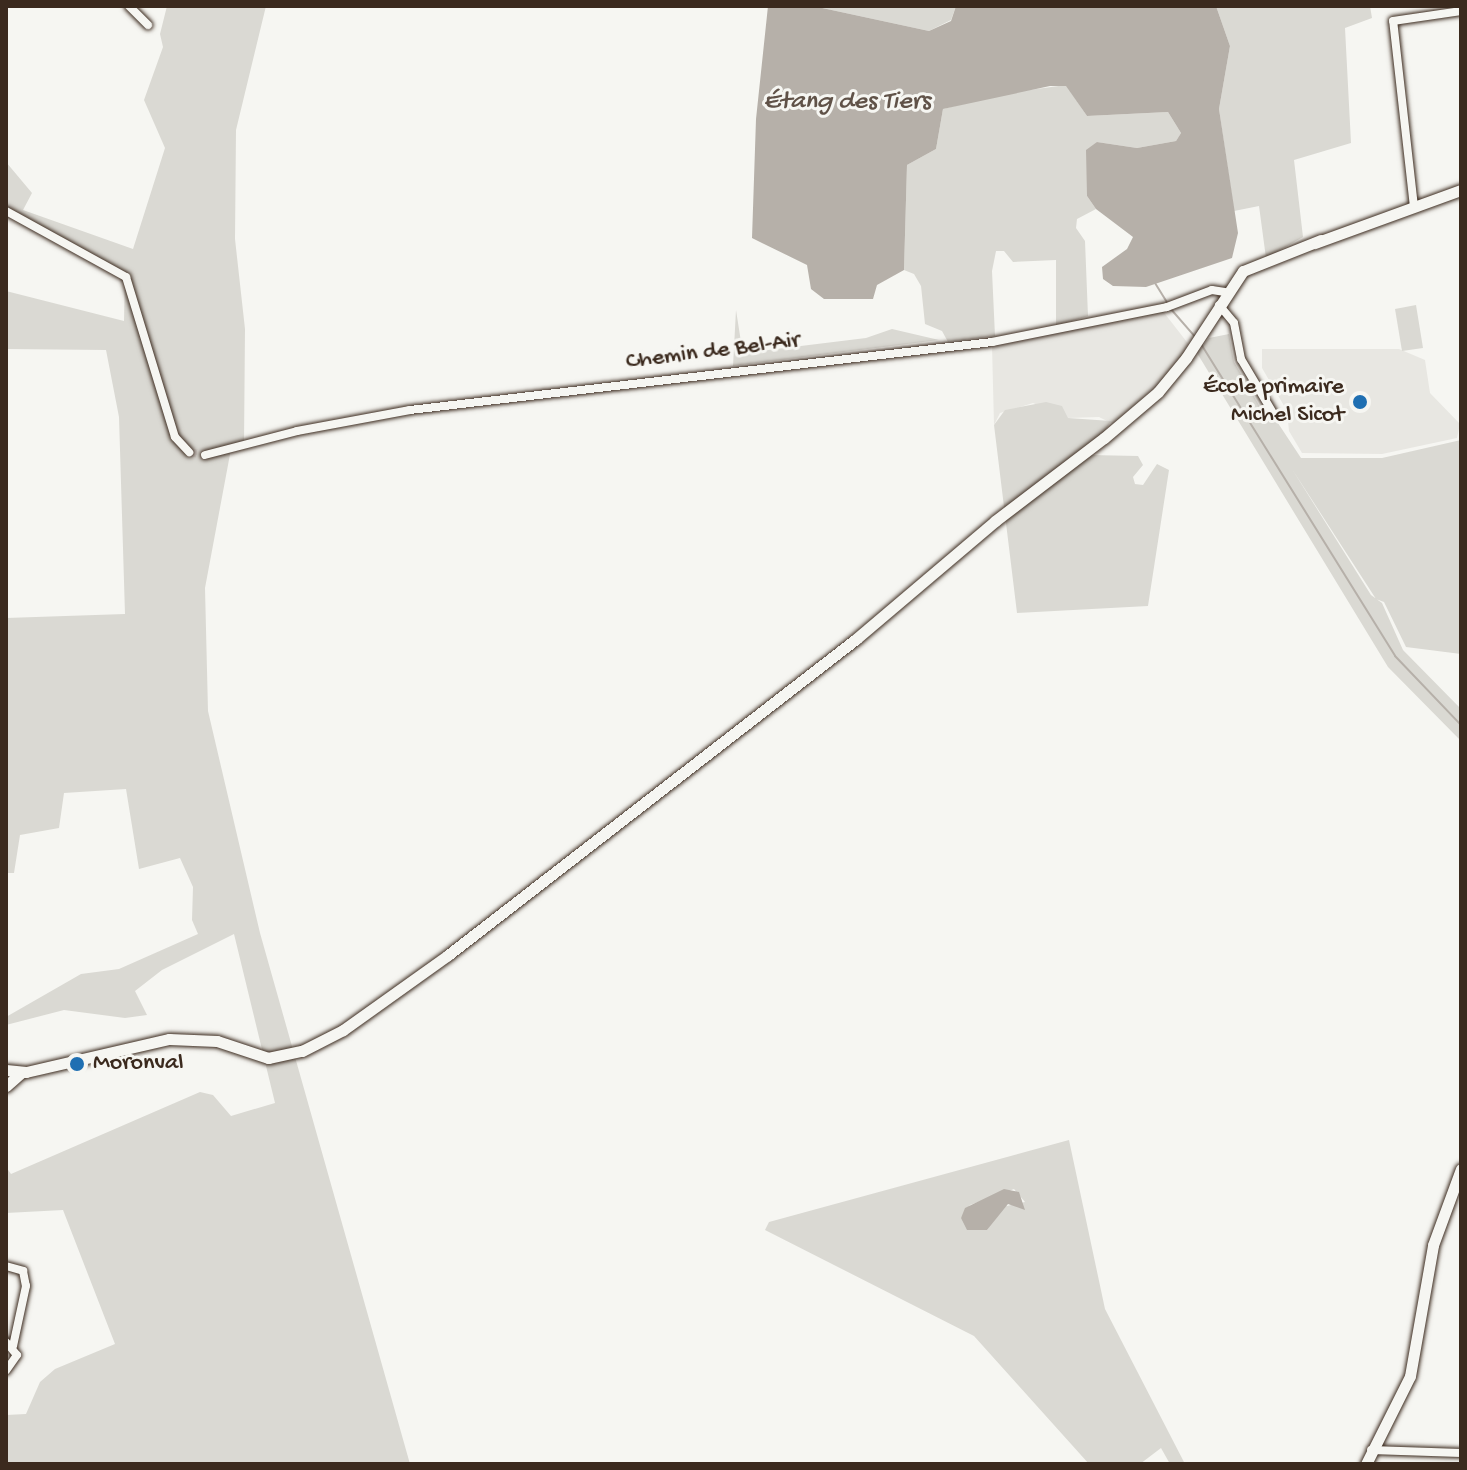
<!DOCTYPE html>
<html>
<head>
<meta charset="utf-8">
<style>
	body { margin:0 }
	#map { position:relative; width:1467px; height:1470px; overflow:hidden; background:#f6f6f2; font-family:"Gochi Hand",sans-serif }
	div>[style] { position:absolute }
	.built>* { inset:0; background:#e8e7e2 }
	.green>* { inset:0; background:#dad9d3 }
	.water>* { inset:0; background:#b6b0a9 }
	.stream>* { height:2px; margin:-1px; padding:0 1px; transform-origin:1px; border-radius:1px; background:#b6b0a9 }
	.street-tunnel>* { height:8px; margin-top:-4px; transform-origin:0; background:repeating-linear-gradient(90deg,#d1cdc8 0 8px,transparent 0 12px) }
	.roads { filter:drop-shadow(0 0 2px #3b2a1e) drop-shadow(0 0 2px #3b2a1e) }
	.street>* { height:8px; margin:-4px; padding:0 4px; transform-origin:4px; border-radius:4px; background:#f6f6f2 }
	.secondary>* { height:11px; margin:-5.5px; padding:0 5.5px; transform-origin:5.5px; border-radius:5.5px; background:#f6f6f2 }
	.dots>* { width:22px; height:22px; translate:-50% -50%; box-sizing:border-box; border:4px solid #f6f6f2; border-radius:50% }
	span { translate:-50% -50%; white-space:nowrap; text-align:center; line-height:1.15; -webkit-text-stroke:6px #f6f6f2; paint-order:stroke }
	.street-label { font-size:24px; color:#3b2a1e }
	.poi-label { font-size:24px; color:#3b2a1e }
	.right { translate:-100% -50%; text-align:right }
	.left { translate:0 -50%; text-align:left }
	.water-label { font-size:26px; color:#605248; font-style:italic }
	.frame { position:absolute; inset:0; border:8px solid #3b2a1e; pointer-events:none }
</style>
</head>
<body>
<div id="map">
	<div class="built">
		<div style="clip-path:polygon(1162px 310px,1190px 346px,1161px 382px,1113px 424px,1099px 417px,1067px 418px,1033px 403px,1000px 413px,994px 425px,992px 346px)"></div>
		<div style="clip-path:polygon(1262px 349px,1399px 349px,1425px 360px,1430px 393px,1460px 424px,1457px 438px,1382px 454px,1302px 453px,1289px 431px,1287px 411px,1262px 368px)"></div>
	</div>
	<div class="green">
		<div style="clip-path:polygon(167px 6px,266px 6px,236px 130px,235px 239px,245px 329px,244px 444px,231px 449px,205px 588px,208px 711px,260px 933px,410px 1464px,6px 1464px,6px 1415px,26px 1414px,40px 1382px,55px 1369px,115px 1344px,63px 1210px,6px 1213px,6px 1167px,11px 1174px,200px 1092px,213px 1095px,231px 1116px,275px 1103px,234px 934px,162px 970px,135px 991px,147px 1015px,125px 1018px,64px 1010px,6px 1025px,6px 1017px,81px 974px,119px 969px,198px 934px,192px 920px,193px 887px,180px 858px,139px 869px,126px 789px,64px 793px,59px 828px,20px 835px,14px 873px,6px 873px,6px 618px,125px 614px,119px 417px,106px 350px,6px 349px,6px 291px,124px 321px,125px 272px,6px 209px,6px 162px,32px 193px,23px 210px,133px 249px,165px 148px,144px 100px,163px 47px,160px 34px)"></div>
		<div style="clip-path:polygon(813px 6px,956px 6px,951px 20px,929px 31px)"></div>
		<div style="clip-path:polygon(1216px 6px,1370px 6px,1372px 18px,1345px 28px,1351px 143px,1294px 160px,1303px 237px,1266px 258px,1259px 206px,1234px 211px,1219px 109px,1230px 46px)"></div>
		<div style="clip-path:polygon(1066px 85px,1087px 116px,1168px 112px,1181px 133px,1176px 141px,1137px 148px,1097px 142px,1087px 196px,1096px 209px,1077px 219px,1076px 228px,1085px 241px,1088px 316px,1056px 326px,1056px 260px,1013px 262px,1004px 251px,996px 251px,992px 271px,995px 336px,948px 342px,942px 331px,925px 324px,921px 286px,914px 274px,904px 270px,907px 165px,936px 149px,943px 109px,1006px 93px)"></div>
		<div style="clip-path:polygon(1416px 305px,1423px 348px,1402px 351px,1395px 309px)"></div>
		<div style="clip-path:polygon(736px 310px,741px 342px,759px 351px,866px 338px,892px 329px,939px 340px,733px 366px)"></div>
		<div style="clip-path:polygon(1229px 334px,1234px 362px,1264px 414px,1270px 411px,1301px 458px,1382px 458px,1461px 440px,1461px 654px,1406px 647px,1384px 602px,1376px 599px,1292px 469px,1371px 595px,1382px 603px,1403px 650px,1461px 709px,1461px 741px,1388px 667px,1197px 353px,1209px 338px)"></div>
		<div style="clip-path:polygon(1046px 402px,1062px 406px,1068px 418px,1111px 421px,1090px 455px,1138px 456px,1143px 465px,1133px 477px,1135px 484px,1143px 485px,1157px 464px,1169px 470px,1148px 606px,1017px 613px,994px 425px,1005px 410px)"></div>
		<div style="clip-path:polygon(evenodd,1069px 1140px,1105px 1309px,1185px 1464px,1170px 1464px,1161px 1448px,1140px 1464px,1089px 1464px,974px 1336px,765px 1230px,769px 1222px,1069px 1140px,1014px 1189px,1025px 1202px,1002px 1207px,987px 1230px,961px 1218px,970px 1205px,1014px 1189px)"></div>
	</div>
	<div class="water">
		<div style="clip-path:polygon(768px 6px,813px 6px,929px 31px,951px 21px,956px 6px,1216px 6px,1230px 46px,1219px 109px,1238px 233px,1232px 258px,1146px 287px,1113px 286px,1103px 279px,1102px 267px,1127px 249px,1133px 237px,1096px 209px,1087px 196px,1086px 150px,1097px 142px,1137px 148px,1176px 141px,1181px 133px,1168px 112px,1087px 116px,1066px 86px,1050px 86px,943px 109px,936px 149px,907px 165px,904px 270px,877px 285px,873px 299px,824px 299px,811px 289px,807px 265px,752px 238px,756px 119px)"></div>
		<div style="clip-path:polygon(1004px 1189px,1019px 1192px,1025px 1210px,1008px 1204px,987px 1230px,967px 1230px,961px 1218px,965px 1208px)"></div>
	</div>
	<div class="stream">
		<div style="left:1155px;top:283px;width:22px;rotate:58deg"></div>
		<div style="left:1170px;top:308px;width:37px;rotate:49deg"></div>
		<div style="left:1201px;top:344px;width:367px;rotate:58.1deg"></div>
		<div style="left:1395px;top:656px;width:95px;rotate:46.3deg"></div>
	</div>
	<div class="street-tunnel">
		<div style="left:189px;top:452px;width:16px;rotate:11deg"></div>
	</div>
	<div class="roads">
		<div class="street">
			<div style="left:129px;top:6px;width:27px;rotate:45deg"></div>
			<div style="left:1414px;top:207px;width:187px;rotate:-96.4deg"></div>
			<div style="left:1393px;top:21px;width:69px;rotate:-8.4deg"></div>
			<div style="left:6px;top:211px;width:137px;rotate:28.8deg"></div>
			<div style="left:126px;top:277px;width:167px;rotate:73deg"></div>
			<div style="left:175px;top:437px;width:21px;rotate:47deg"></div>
			<div style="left:1219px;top:305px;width:23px;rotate:50deg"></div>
			<div style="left:1234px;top:323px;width:37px;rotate:79deg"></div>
			<div style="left:1241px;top:359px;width:63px;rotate:59.3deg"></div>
			<div style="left:205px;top:455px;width:95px;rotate:-14.6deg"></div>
			<div style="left:297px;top:431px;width:115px;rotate:-10.5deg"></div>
			<div style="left:410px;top:410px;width:586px;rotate:-6.66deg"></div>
			<div style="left:992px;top:342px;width:178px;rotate:-11.3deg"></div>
			<div style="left:1167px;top:307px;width:48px;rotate:-20.7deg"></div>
			<div style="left:1212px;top:290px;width:13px;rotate:9deg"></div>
			<div style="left:6px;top:1266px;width:18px;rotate:16deg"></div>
			<div style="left:23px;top:1271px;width:15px;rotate:79deg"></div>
			<div style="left:26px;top:1286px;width:61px;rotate:102.2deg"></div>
			<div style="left:6px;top:1342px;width:17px;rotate:50deg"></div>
			<div style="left:17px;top:1355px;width:19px;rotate:125deg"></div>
			<div style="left:1371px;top:1450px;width:90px;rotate:1.9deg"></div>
		</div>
		<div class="secondary">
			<div style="left:1315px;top:243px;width:155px;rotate:-20deg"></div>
			<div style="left:6px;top:1070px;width:20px;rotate:6deg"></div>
			<div style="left:26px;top:1072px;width:147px;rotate:-13deg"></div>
			<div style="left:169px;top:1039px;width:48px;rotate:2.4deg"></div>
			<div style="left:217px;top:1041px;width:54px;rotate:18.4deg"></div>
			<div style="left:268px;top:1058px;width:35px;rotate:-12deg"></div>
			<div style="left:302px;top:1051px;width:46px;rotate:-27.1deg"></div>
			<div style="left:343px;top:1030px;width:129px;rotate:-35.5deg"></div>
			<div style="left:448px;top:955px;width:516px;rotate:-37.76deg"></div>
			<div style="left:856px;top:639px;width:182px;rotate:-40.3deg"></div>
			<div style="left:995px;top:521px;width:137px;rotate:-37.3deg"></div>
			<div style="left:1104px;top:438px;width:71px;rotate:-40.4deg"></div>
			<div style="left:1158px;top:392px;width:44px;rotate:-50.5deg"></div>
			<div style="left:1186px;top:358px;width:104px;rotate:-56.8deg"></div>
			<div style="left:1243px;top:271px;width:84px;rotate:-21.7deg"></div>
			<div style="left:6px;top:1086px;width:21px;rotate:-41deg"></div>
			<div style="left:1366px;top:1464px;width:98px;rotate:-63.4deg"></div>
			<div style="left:1410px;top:1376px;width:133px;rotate:-80deg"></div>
			<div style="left:1433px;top:1245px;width:81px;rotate:-69.8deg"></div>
		</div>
	</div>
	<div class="dots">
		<div style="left:1360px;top:402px;background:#1f6fb2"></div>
		<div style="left:77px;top:1064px;background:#1f6fb2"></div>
	</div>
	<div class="street-label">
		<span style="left:713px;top:352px;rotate:-7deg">Chemin de Bel-Air</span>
	</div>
	<div class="poi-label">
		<span class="right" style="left:1344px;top:402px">École primaire<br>Michel Sicot</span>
		<span class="left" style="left:93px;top:1064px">Moronval</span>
	</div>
	<div class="water-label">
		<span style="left:847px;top:103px">Étang des Tiers</span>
	</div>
	<div class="frame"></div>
</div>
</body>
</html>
